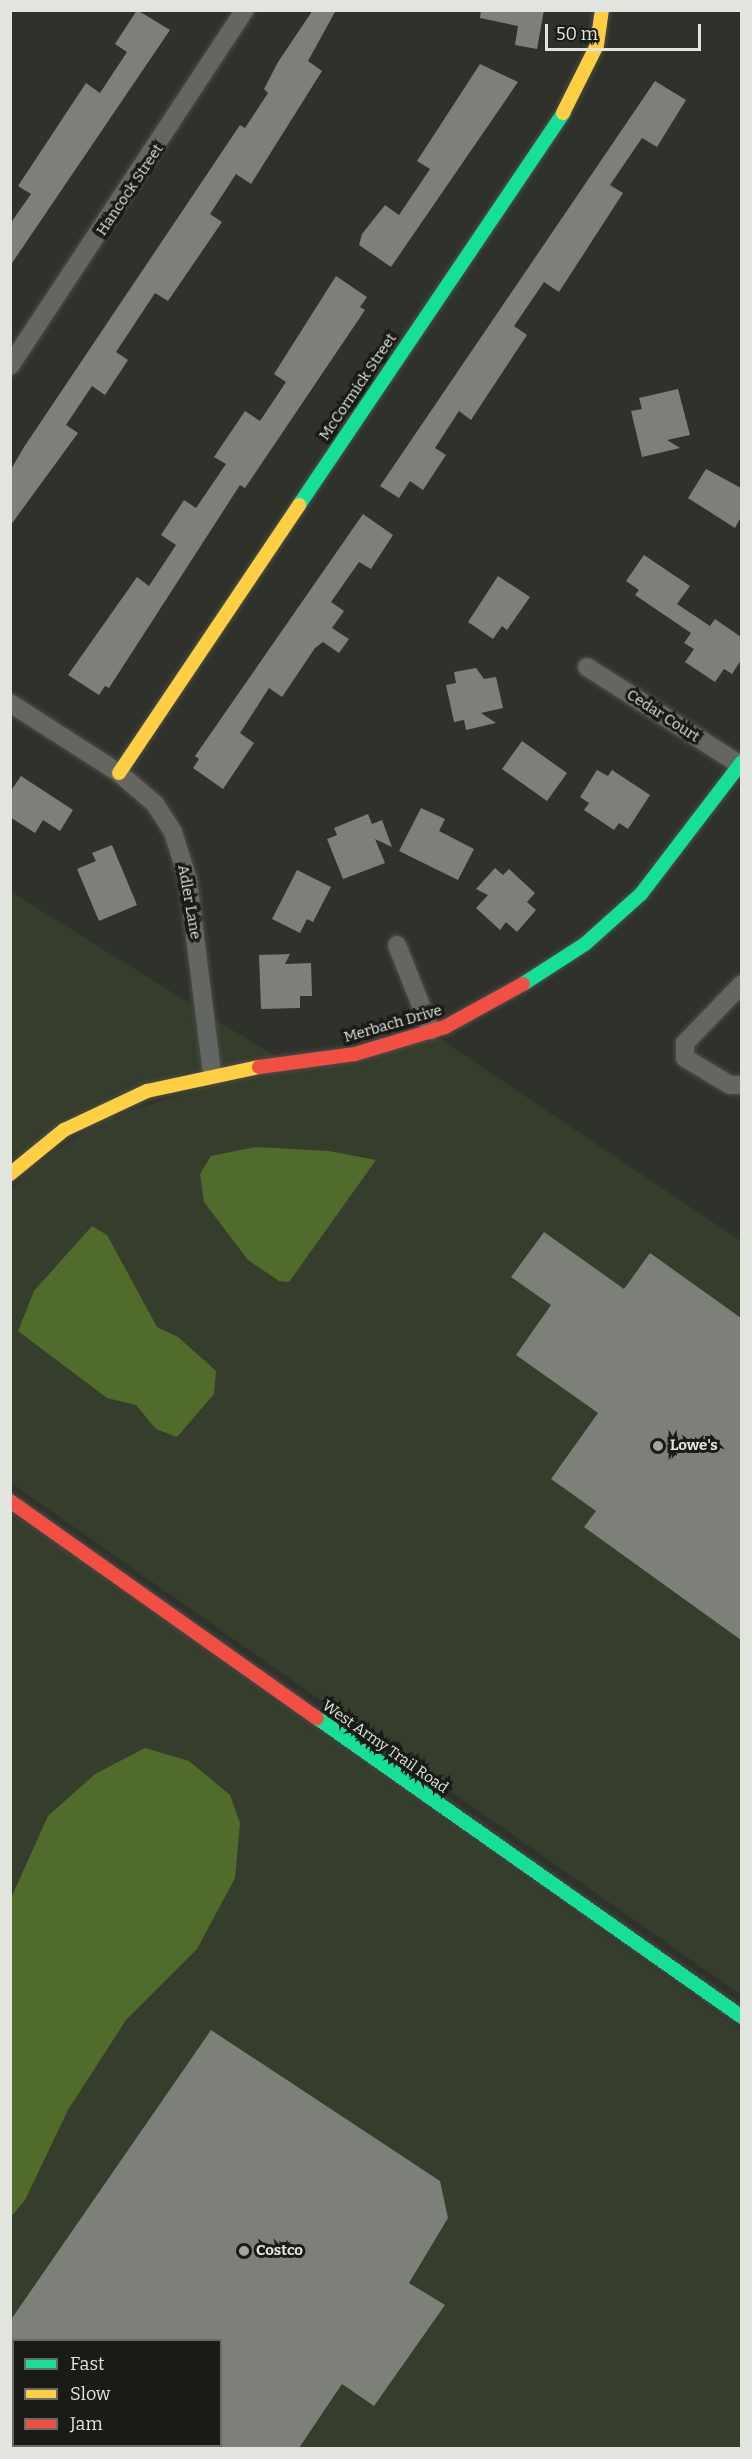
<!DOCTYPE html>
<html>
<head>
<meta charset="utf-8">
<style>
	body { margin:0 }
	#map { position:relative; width:752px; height:2459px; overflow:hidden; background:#2f322b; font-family:Bitter,serif }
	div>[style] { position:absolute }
	.built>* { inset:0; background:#353d2c }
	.water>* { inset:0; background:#516c2a }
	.building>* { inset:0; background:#7d8079 }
	.roads { filter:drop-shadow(0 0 2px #4c4e49) drop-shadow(0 0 2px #4c4e49) }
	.street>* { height:18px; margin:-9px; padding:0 9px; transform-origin:9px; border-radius:9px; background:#636661 }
	.fast>* { height:14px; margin:-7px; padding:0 7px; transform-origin:7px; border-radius:7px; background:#16e098 }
	.slow>* { height:14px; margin:-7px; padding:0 7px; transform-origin:7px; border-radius:7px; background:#ffcf43 }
	.jam>* { height:14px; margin:-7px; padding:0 7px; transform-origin:7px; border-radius:7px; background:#f24e42 }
	.dots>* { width:16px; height:16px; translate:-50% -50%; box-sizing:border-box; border:3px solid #191b16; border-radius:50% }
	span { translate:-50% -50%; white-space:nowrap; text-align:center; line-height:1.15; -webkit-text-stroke:6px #191b16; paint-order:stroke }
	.street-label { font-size:15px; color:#e1e5dd }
	.poi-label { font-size:15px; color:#e1e5dd; font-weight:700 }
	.left { translate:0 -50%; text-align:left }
	.frame { position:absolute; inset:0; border:12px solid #e1e5dd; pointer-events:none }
	.legend { position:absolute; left:12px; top:2339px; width:210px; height:108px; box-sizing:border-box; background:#191b16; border:2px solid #696c66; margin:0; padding:8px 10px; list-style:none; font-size:18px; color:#e1e5dd }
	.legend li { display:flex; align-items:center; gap:12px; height:30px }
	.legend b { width:30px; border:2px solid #696c66 }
	.scale { position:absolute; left:545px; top:24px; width:156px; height:27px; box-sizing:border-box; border:3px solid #e1e5dd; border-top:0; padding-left:8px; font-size:18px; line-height:21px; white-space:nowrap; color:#e1e5dd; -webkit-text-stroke:4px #191b16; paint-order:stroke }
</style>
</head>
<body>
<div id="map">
	<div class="built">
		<div style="clip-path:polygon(11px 892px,276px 1057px,186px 1072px,11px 1161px)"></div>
		<div style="clip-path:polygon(440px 1039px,741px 1241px,741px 1995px,11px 1483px,10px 1190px,36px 1164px,101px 1121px,212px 1084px)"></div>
		<div style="clip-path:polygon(evenodd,10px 1512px,741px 2030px,741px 2448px,11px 2448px,10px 1512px,14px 2340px,220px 2340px,220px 2446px,14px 2446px,14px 2340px)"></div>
	</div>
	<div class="water">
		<div style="clip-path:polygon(256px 1147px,329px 1151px,376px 1160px,289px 1282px,279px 1281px,248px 1260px,204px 1202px,200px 1174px,211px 1156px)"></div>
		<div style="clip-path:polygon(92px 1226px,107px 1235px,157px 1327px,178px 1337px,216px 1371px,214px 1394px,177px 1437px,156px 1429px,136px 1405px,107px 1398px,18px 1331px,34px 1291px)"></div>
		<div style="clip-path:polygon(145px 1748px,189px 1761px,230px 1795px,240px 1823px,235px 1878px,197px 1949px,126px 2020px,68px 2110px,25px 2200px,11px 2217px,11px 1898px,48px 1816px,95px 1774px)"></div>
	</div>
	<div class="building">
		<div style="clip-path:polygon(137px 10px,170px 30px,10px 266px,10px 224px,31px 194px,18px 186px,86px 83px,100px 93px,127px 52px,115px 44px)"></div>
		<div style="clip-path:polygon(313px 10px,336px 10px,308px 61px,322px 71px,251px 184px,236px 174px,210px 214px,222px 222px,168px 301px,155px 293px,116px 352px,128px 360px,105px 395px,92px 386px,66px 425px,78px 433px,10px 526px,10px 471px,24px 447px,240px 125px,245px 128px,268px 93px,264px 89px,278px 62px)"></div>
		<div style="clip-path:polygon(481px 10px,544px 10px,537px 49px,515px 45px,518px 26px,480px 18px)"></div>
		<div style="clip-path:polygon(480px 64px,518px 82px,391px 267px,359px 245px,362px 234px,385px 205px,399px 215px,430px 169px,417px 161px)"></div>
		<div style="clip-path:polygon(655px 81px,686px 100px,657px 147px,642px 138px,610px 185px,623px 193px,559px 292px,544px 282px,514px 326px,527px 335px,471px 420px,459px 411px,435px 448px,446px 455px,423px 490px,410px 481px,399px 498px,380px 486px)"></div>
		<div style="clip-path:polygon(336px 276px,367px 297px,360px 307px,365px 310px,245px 488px,240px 485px,109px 688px,105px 686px,99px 695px,68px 675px,137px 577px,149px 586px,176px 545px,161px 535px,184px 500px,196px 508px,226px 464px,214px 457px,245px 411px,260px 421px,286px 382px,274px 374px)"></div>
		<div style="clip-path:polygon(678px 389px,690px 435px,667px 440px,680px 448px,642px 457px,631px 411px,642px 409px,639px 398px)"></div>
		<div style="clip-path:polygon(706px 469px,741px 488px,741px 517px,735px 528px,688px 498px)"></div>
		<div style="clip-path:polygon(363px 514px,393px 535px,371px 569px,359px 562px,331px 602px,344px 611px,332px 628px,349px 639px,339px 653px,323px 642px,315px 648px,282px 697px,269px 688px,240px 733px,254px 743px,223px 789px,193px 768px,199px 759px,195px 756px)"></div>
		<div style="clip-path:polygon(644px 555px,690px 586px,677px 604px,710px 626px,715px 619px,741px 637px,741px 660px,732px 674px,724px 669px,715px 682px,685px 662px,694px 649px,684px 643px,691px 633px,635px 595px,639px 590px,626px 581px)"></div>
		<div style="clip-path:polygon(498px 576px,530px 597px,507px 630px,502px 626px,493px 639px,468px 622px)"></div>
		<div style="clip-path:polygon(476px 668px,484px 679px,496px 677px,503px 708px,481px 713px,496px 723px,466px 730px,464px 720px,454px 722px,446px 685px,456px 683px,454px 672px)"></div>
		<div style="clip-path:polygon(522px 741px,567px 773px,547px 801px,502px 769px)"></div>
		<div style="clip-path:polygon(597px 770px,608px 776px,612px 770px,650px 795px,628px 829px,619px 823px,614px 830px,584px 810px,589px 803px,580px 797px)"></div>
		<div style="clip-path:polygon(21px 776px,73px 810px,60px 831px,43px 820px,35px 833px,10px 817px,10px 792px)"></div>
		<div style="clip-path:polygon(421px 808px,445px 819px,439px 831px,474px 849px,458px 880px,399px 851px)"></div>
		<div style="clip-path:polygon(368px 814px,372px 824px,382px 820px,392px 847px,375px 839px,385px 863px,343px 879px,327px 839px,337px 835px,334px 828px)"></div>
		<div style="clip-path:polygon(112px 845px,137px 905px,99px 921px,77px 869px,96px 861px,92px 853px)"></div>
		<div style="clip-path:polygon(495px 868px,503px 875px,509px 869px,535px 893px,527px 902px,536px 910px,517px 932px,506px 922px,500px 930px,476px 908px,488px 895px,476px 889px)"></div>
		<div style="clip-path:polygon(297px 870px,331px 887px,313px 922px,307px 919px,300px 933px,272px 919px)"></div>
		<div style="clip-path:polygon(290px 954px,285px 964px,311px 963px,312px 996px,300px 996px,300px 1008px,261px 1009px,259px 955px)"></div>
		<div style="clip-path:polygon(544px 1232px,624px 1289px,650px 1253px,741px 1318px,741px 1640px,584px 1527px,596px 1511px,551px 1479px,598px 1413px,516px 1355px,551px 1305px,511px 1277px)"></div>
		<div style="clip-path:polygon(211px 2030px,440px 2181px,448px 2218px,409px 2283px,445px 2305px,374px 2406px,342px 2384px,299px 2448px,220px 2448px,220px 2340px,10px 2340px,10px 2321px)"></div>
	</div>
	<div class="roads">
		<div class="street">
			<div style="left:10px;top:366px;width:427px;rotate:-56.6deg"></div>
			<div style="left:587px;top:667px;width:182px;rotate:32.6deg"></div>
			<div style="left:10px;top:703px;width:130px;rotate:32.7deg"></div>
			<div style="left:119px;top:773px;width:48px;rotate:40.7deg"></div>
			<div style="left:155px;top:804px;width:33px;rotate:57deg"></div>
			<div style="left:173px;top:832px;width:50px;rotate:72.6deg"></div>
			<div style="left:188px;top:880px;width:195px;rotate:82.9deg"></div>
			<div style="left:397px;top:945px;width:92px;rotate:68.4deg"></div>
			<div style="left:742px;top:984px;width:82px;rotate:134deg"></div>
			<div style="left:685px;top:1043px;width:15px;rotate:90deg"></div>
			<div style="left:685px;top:1058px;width:52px;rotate:31deg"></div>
			<div style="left:730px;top:1085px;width:12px"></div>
		</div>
		<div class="fast">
			<div style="left:299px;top:505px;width:473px;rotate:-56deg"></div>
			<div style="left:523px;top:984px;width:74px;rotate:-32.8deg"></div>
			<div style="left:585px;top:944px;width:75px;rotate:-41.8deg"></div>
			<div style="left:641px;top:894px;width:166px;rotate:-52.6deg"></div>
			<div style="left:317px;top:1718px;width:520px;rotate:35.13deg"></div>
		</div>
		<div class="slow">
			<div style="left:563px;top:113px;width:76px;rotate:-63.4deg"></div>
			<div style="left:597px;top:45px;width:35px;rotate:-82deg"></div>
			<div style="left:119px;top:773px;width:323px;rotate:-56.1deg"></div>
			<div style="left:10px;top:1174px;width:70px;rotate:-39.2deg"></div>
			<div style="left:64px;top:1130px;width:92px;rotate:-25.2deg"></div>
			<div style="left:147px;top:1091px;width:115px;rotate:-12.1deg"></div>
		</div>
		<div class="jam">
			<div style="left:259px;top:1067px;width:97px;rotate:-7.7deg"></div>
			<div style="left:355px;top:1054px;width:94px;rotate:-16.7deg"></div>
			<div style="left:445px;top:1027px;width:89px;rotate:-28.9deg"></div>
			<div style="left:10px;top:1501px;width:376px;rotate:35.3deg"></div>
		</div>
	</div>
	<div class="dots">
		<div style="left:658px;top:1446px;background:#a3a69f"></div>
		<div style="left:244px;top:2251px;background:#a3a69f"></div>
	</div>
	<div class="street-label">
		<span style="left:130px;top:190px;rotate:-56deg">Hancock Street</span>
		<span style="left:358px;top:387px;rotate:-56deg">McCormick Street</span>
		<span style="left:663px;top:716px;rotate:33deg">Cedar Court</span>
		<span style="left:189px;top:902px;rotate:80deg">Adler Lane</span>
		<span style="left:393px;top:1024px;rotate:-16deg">Merbach Drive</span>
		<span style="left:385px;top:1747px;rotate:35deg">West Army Trail Road</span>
	</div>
	<div class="poi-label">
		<span class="left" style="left:670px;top:1446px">Lowe's</span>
		<span class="left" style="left:256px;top:2251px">Costco</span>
	</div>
	<div class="frame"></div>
	<ul class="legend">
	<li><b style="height:8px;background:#16e098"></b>Fast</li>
	<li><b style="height:8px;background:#ffcf43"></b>Slow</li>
	<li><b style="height:8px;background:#f24e42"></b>Jam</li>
	</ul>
	<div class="scale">50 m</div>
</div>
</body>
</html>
